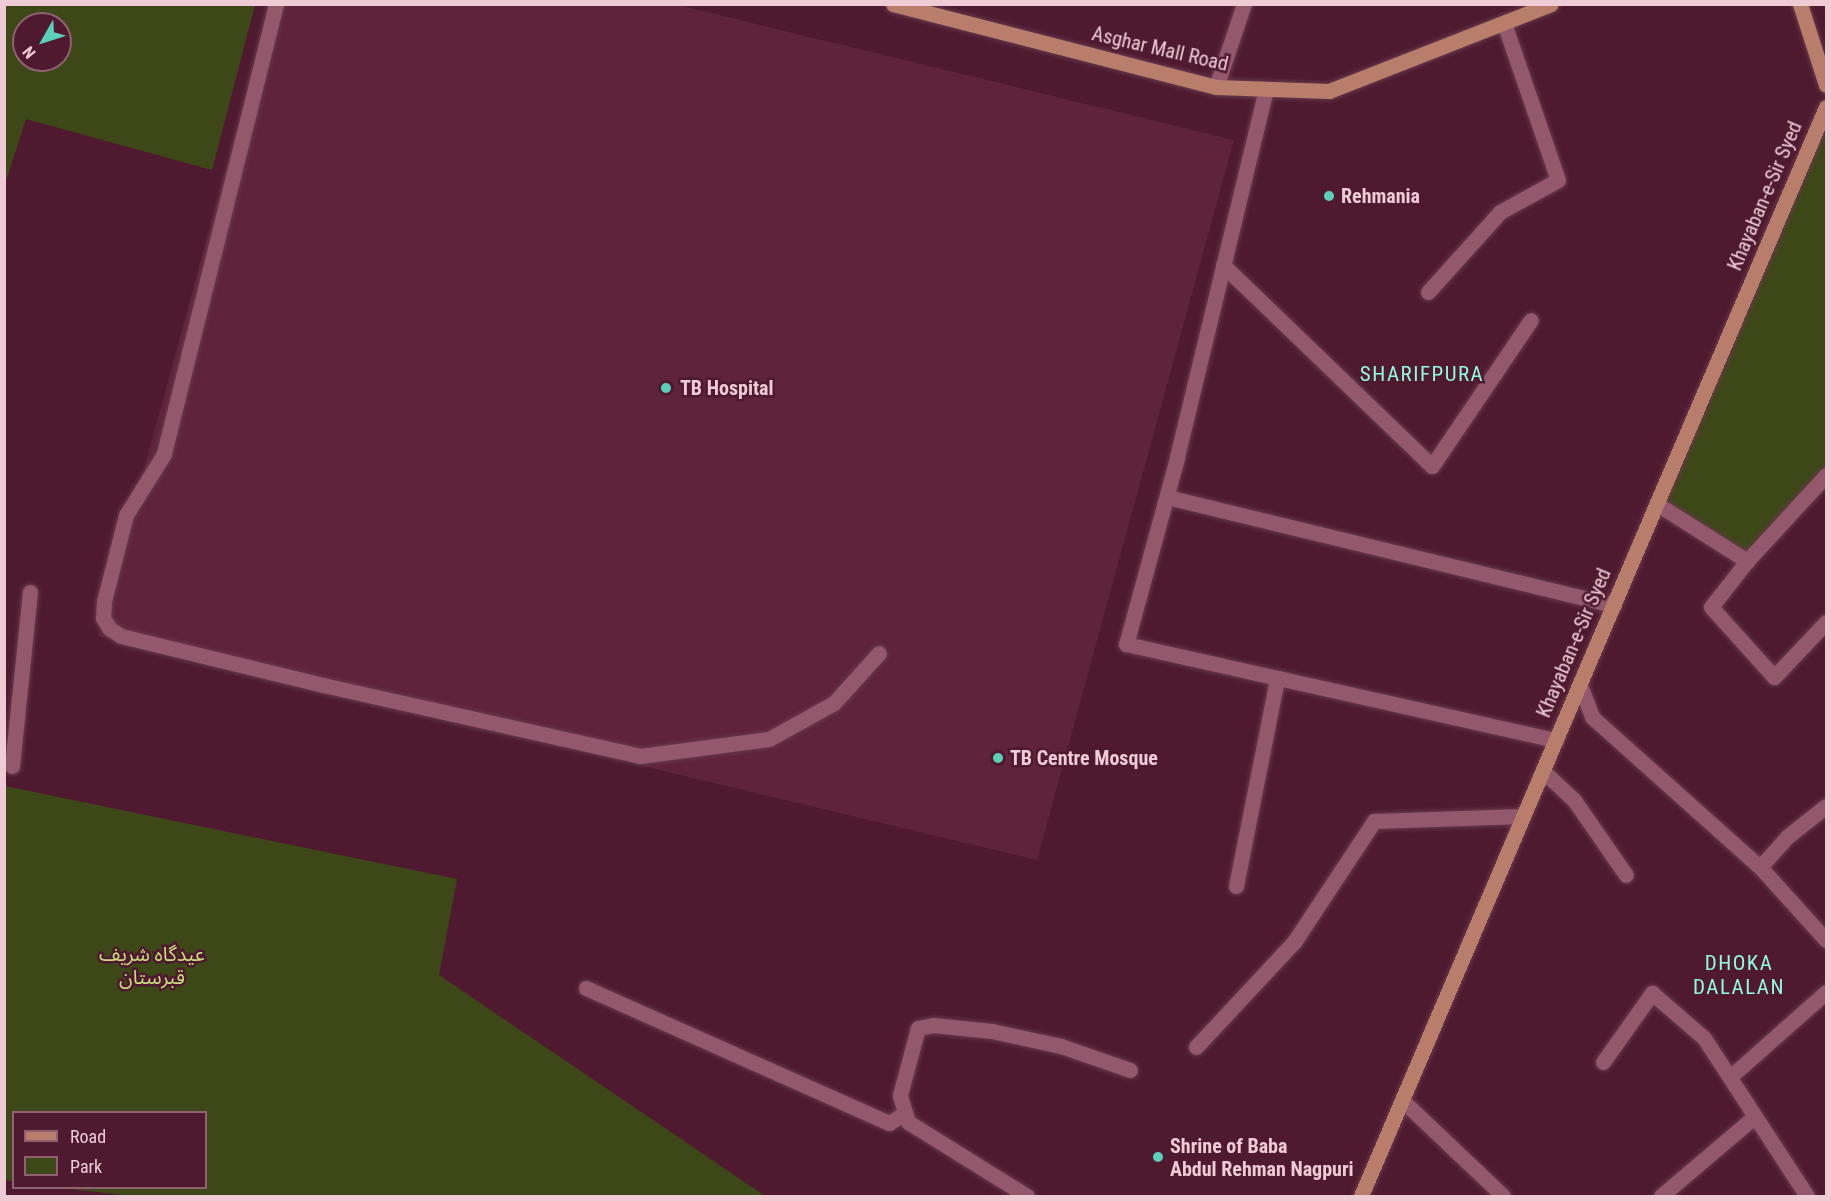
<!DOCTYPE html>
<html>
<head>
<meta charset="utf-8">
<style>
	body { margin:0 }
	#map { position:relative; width:1831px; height:1201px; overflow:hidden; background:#4f1a2f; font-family:"Roboto Condensed","Noto Sans Arabic",sans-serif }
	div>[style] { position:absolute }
	.built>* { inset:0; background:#5f233a }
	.green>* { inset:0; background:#3e4718 }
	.roads { filter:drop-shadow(0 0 2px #673a4c) drop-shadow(0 0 2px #673a4c) }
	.minor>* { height:15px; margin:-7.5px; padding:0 7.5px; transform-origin:7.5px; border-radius:7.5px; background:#94586c }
	.major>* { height:15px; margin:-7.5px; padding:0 7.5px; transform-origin:7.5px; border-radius:7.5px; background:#b87e6b }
	.dots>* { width:16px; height:16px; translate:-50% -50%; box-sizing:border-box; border:3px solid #4f1a2f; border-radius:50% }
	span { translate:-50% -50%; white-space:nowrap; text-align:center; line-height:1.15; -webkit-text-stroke:5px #4f1a2f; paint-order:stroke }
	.street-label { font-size:20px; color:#eecbd5 }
	.poi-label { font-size:20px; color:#eecbd5; font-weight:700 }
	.left { translate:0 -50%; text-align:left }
	.park-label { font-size:20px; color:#c8dc7e }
	.neighbourhood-label { font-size:21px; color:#93f7e2; letter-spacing:1.5px }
	.frame { position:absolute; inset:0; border:6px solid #eecbd5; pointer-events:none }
	.legend { position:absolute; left:12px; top:1111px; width:195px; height:78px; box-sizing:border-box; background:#4f1a2f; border:2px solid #8f6171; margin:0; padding:8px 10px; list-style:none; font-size:18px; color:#eecbd5 }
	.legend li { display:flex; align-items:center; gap:12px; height:30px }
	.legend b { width:30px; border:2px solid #8f6171 }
	.north { position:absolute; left:12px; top:12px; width:60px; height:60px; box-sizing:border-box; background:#4f1a2f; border:2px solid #8f6171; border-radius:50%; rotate:231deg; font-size:16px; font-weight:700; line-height:24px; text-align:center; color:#eecbd5 }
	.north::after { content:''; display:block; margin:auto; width:21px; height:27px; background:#5dceb8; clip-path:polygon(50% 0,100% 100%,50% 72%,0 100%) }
</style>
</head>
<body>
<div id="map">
	<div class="built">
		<div style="clip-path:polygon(271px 5px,678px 5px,1234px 140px,1037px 860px,98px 636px)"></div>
	</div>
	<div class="green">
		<div style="clip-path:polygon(evenodd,5px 4px,255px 5px,212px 170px,26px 119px,5px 184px,5px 4px,24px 24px,60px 24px,60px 60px,24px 60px,24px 24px)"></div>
		<div style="clip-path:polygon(1826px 107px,1826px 475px,1747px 561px,1657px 504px)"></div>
		<div style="clip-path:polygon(5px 786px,457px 879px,439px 975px,765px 1196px,131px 1196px,62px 1188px,206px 1188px,206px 1112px,14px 1112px,13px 1181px,5px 1180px)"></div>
	</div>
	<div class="roads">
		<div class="minor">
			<div style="left:276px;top:4px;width:464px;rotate:104deg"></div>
			<div style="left:164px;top:454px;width:72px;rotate:121.9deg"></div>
			<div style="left:126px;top:515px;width:89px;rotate:104.3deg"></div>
			<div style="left:104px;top:601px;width:17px;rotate:93deg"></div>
			<div style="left:103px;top:618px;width:13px;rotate:58deg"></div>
			<div style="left:110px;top:629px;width:13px;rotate:32deg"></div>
			<div style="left:121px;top:636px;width:208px;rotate:13.6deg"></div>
			<div style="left:323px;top:685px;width:325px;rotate:12.6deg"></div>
			<div style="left:640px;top:756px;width:130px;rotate:-7.5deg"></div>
			<div style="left:769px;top:739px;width:74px;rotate:-29deg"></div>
			<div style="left:834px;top:703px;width:67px;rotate:-48deg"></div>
			<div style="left:1216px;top:87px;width:88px;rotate:-71.4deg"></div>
			<div style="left:1266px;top:89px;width:380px;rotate:103.6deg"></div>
			<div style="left:1177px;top:458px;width:193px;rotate:105.3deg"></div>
			<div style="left:1126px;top:644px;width:441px;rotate:12.6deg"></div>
			<div style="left:1223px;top:265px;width:290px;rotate:43.9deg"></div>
			<div style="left:1432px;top:466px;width:176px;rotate:-55.9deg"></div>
			<div style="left:1428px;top:292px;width:108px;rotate:-48deg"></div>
			<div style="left:1500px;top:212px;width:66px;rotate:-28.9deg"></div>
			<div style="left:1558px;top:180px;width:166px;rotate:-109deg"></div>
			<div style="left:1167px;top:497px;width:460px;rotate:13.6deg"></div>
			<div style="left:1657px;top:504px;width:107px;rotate:32.3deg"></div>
			<div style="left:1747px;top:561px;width:117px;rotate:-47.4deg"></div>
			<div style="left:1747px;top:561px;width:58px;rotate:128deg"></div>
			<div style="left:1711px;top:607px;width:94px;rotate:48deg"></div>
			<div style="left:1774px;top:677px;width:76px;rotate:-46.6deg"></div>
			<div style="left:1580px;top:685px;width:34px;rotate:69deg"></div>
			<div style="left:1592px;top:717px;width:225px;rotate:41.8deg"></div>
			<div style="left:1760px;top:867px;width:98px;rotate:47.9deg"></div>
			<div style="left:12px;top:766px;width:175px;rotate:-84.1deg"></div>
			<div style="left:1543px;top:771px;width:42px;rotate:43.1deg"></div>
			<div style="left:1574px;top:800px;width:91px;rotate:55.3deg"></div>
			<div style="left:1760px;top:867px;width:42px;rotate:-47.9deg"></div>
			<div style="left:1788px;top:836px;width:48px;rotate:-38.3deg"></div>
			<div style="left:1236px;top:886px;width:212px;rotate:-78.8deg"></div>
			<div style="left:586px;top:988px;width:332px;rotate:24deg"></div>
			<div style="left:889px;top:1123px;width:19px;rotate:-32deg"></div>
			<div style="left:1196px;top:1047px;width:144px;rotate:-47deg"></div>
			<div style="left:1294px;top:942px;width:145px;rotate:-56.5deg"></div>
			<div style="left:1374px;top:821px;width:149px;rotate:-1.9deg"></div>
			<div style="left:1603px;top:1062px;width:85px;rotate:-54.6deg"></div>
			<div style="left:1652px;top:993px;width:69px;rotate:40.9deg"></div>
			<div style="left:1704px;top:1038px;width:189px;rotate:56.9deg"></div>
			<div style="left:1730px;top:1077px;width:128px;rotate:-41.5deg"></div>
			<div style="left:1402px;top:1100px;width:139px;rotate:43.5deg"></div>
			<div style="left:1027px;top:1196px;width:140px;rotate:-148.1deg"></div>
			<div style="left:908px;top:1122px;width:28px;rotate:-107deg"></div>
			<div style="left:900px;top:1095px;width:69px;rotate:-75deg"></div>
			<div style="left:918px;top:1028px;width:15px;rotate:-11deg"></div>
			<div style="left:933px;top:1025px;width:59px;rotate:5.8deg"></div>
			<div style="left:992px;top:1031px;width:71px;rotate:12.3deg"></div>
			<div style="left:1061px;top:1046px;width:73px;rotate:19.2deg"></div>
			<div style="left:1661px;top:1196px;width:122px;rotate:-40.3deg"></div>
		</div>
		<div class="major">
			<div style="left:893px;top:4px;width:333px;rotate:14.4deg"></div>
			<div style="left:1216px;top:87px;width:113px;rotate:2deg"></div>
			<div style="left:1329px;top:91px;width:238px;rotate:-21.4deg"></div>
			<div style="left:1800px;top:4px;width:85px;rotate:72.2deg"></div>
			<div style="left:1361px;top:1196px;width:1184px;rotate:-66.88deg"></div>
		</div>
	</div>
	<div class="dots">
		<div style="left:1329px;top:196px;background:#5dceb8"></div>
		<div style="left:666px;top:388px;background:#5dceb8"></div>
		<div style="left:998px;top:758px;background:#5dceb8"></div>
		<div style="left:1158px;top:1157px;background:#5dceb8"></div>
	</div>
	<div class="street-label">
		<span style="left:1160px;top:49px;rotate:13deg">Asghar Mall Road</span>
		<span style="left:1765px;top:196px;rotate:-67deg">Khayaban-e-Sir Syed</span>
		<span style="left:1574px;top:643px;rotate:-67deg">Khayaban-e-Sir Syed</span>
	</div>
	<div class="poi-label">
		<span class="left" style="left:1341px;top:196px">Rehmania</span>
		<span class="left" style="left:680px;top:388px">TB Hospital</span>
		<span class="left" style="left:1010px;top:758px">TB Centre Mosque</span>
		<span class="left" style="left:1170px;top:1158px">Shrine of Baba<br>Abdul Rehman Nagpuri</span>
	</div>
	<div class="park-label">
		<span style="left:152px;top:966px">عیدگاہ شریف<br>قبرستان</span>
	</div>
	<div class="neighbourhood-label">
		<span style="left:1422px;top:374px">SHARIFPURA</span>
		<span style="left:1739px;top:975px">DHOKA<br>DALALAN</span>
	</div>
	<div class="frame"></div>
	<ul class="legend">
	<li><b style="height:8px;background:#b87e6b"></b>Road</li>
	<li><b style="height:16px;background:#3e4718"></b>Park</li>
	</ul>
	<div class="north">N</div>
</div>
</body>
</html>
